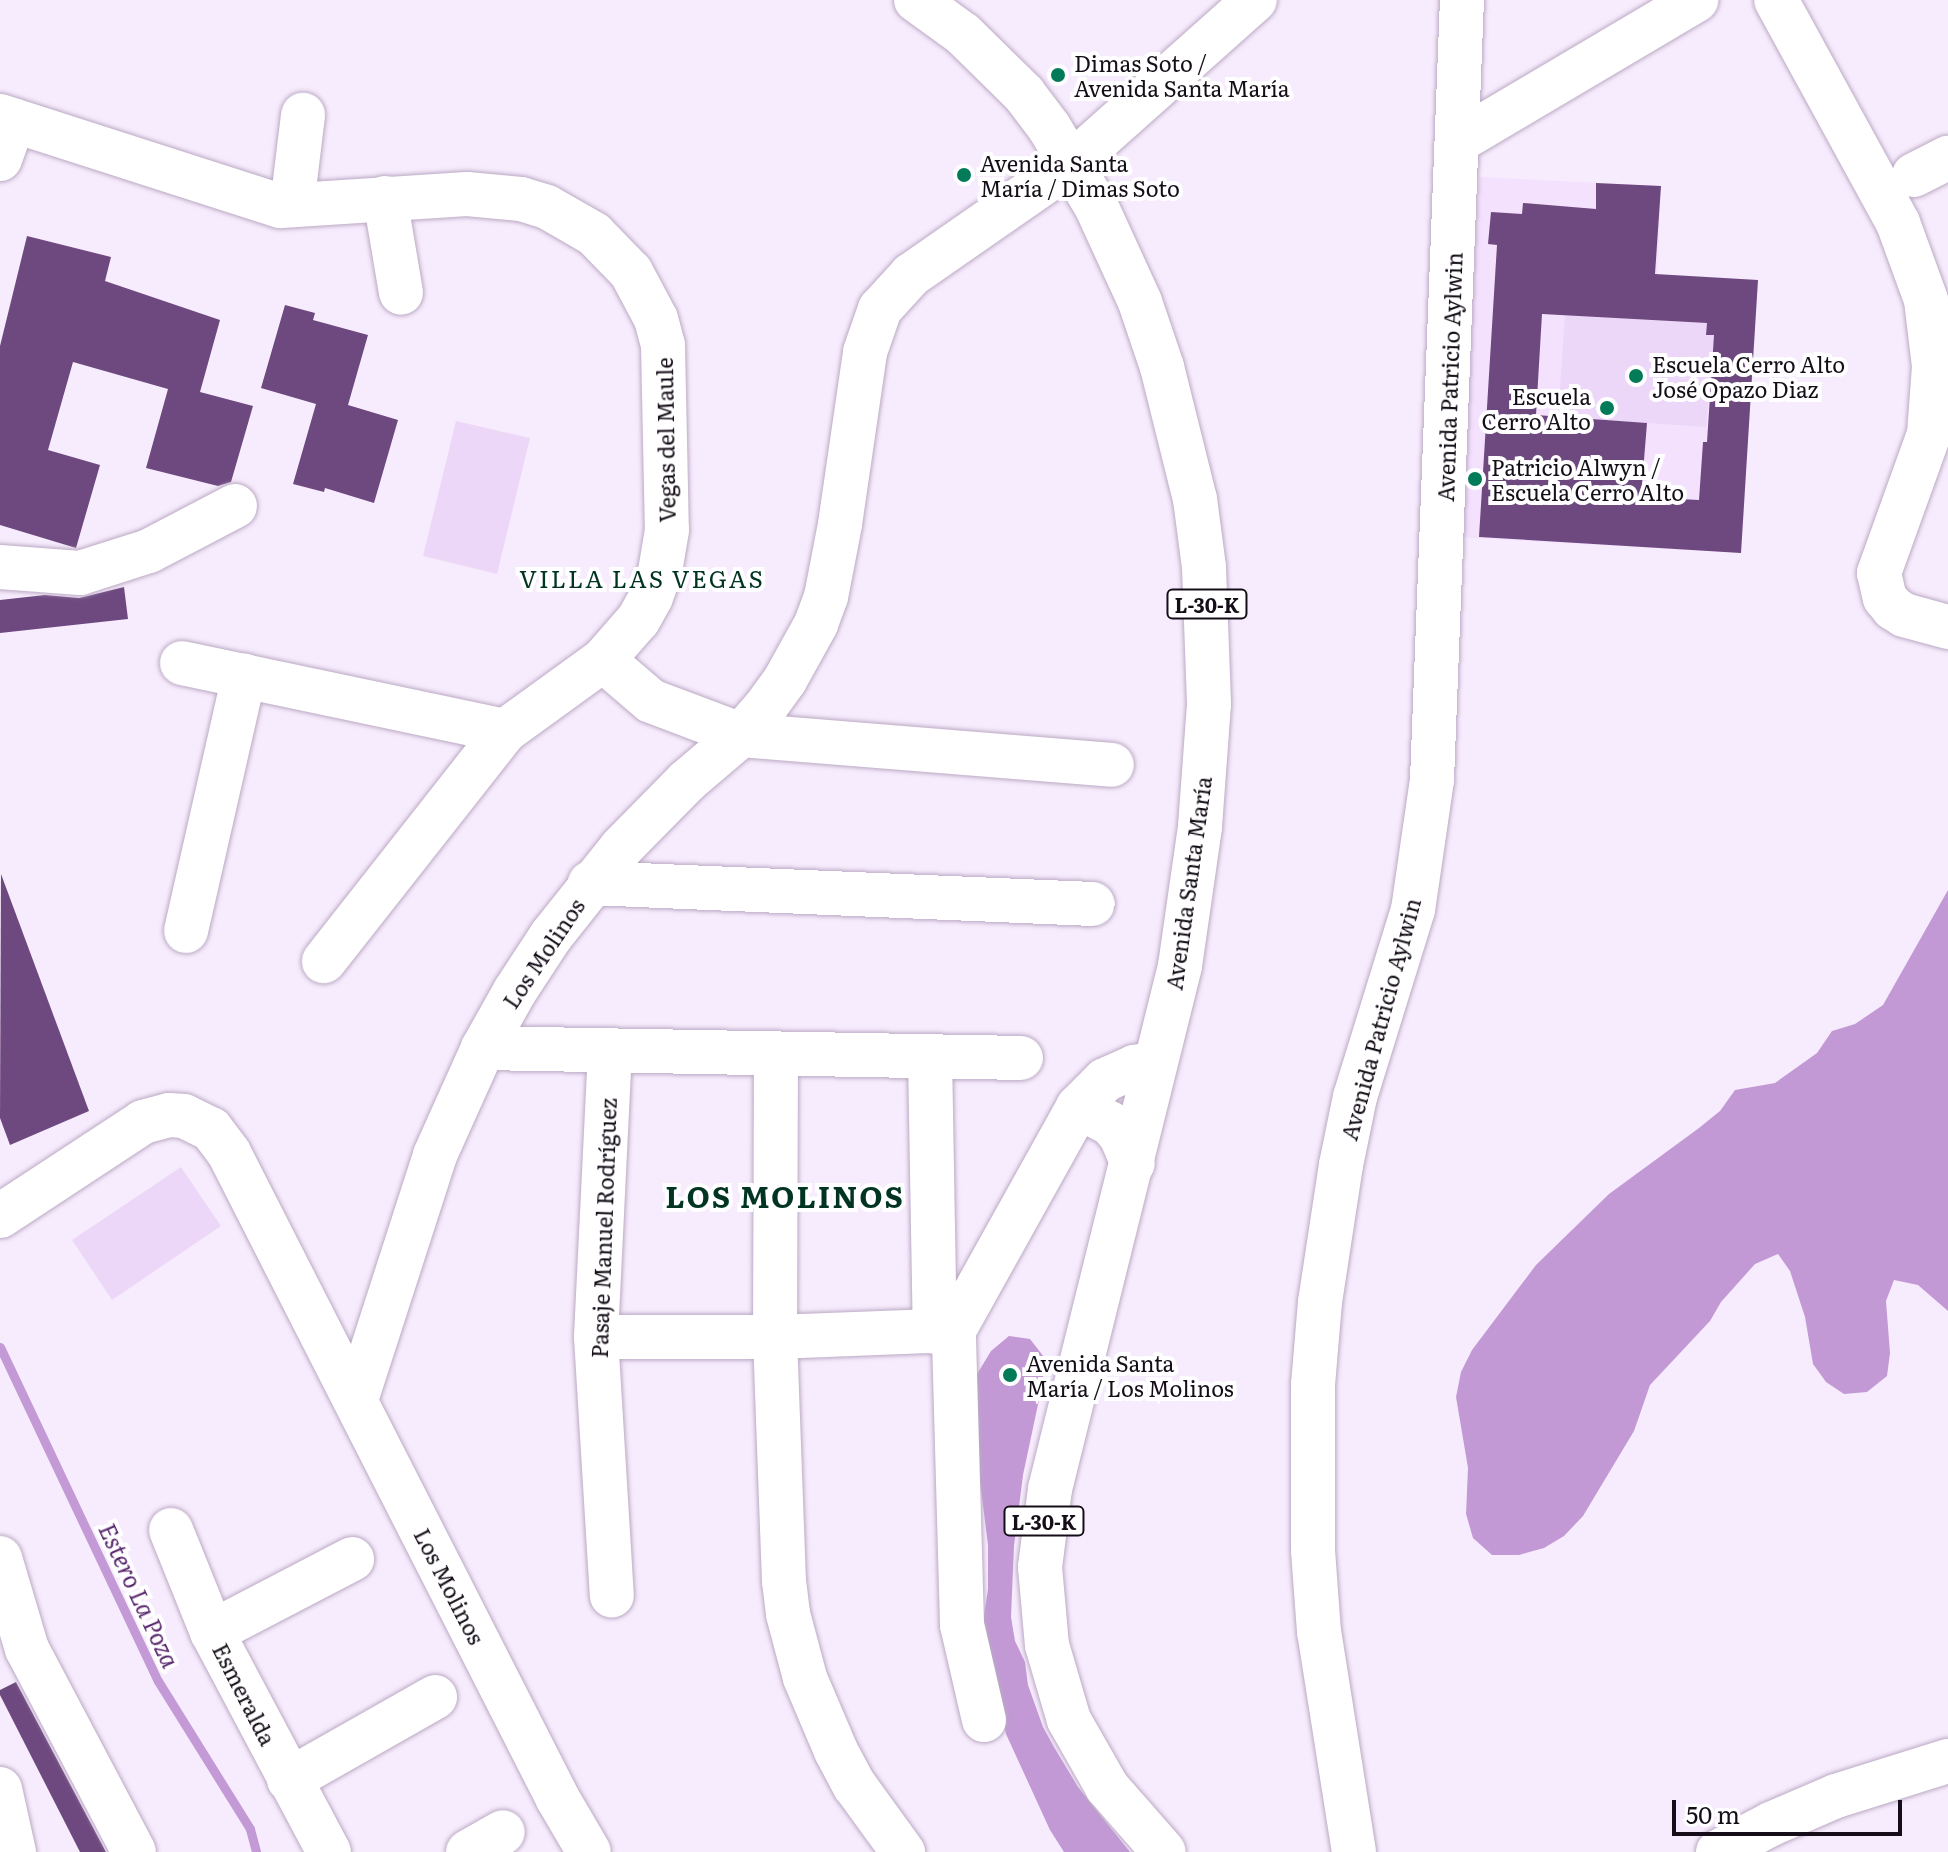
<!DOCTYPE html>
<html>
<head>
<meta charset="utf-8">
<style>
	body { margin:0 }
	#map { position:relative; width:1948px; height:1852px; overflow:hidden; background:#f7ecfd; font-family:Literata,serif }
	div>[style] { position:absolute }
	.built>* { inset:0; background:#f4e1fe }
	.green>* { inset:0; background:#edd7f8 }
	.forest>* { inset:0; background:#c299d5 }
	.stream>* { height:9px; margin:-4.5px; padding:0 4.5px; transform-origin:4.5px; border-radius:4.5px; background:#c39ad6 }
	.building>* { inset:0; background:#6e497f }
	.roads { filter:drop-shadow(0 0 2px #bba9c4) drop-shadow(0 0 2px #bba9c4) }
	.minor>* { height:44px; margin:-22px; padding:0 22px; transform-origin:22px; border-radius:22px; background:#fff }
	.major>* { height:44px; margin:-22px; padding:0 22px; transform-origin:22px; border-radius:22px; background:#fff }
	.dots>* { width:22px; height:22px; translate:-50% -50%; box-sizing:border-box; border:4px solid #fff; border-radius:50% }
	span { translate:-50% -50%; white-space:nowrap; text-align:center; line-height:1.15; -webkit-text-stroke:8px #fff; paint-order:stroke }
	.shield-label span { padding:2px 6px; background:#fff; border:2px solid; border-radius:6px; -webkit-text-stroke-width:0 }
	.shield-label { font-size:20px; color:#150e18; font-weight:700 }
	.poi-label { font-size:22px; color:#150e18 }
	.left { translate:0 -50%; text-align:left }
	.right { translate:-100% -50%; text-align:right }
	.street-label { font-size:22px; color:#150e18 }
	.neighbourhood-label { font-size:24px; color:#013423; letter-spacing:2px }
	.water-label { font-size:24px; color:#59276e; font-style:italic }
	.district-label { font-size:30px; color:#013423; font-weight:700; letter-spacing:2px }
	.scale { position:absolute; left:1672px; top:1800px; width:230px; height:36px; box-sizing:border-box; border:4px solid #150e18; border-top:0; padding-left:10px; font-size:24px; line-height:28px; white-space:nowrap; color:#150e18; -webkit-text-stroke:6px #fff; paint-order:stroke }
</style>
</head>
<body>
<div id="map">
	<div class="built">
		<div style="clip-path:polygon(1480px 177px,1661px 186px,1657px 274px,1758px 280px,1741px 553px,1455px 537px)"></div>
	</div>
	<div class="green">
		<div style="clip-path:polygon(1565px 315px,1707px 323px,1706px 334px,1714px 335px,1706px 427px,1558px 417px)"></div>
		<div style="clip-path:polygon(456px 421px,530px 438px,497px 574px,423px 556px)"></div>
		<div style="clip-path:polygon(181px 1167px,221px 1226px,112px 1300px,72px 1240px)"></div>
	</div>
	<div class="forest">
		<div style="clip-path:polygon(1948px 890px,1948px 1311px,1918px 1285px,1894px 1280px,1886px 1301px,1890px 1353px,1887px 1376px,1867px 1392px,1844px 1394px,1826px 1382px,1813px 1364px,1805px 1317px,1790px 1271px,1778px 1254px,1755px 1264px,1721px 1302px,1710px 1321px,1650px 1385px,1634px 1431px,1583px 1516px,1564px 1536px,1544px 1548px,1519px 1555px,1492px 1555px,1473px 1538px,1466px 1514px,1468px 1468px,1456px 1397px,1461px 1372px,1472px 1350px,1536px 1265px,1609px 1194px,1699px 1128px,1720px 1111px,1735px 1090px,1775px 1083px,1817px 1053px,1832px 1031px,1855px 1024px,1883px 1005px)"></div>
		<div style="clip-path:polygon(1009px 1336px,1030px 1339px,1044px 1357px,1043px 1381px,1023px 1475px,1014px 1546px,1011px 1617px,1015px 1641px,1025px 1662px,1028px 1685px,1043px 1727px,1054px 1747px,1078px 1787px,1130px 1852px,1064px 1852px,1050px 1830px,1006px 1734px,981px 1634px,988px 1589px,988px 1545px,968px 1389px,991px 1351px)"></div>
	</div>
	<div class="stream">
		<div style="left:0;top:1347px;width:369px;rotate:64.7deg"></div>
		<div style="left:158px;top:1681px;width:174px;rotate:58.1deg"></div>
		<div style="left:250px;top:1829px;width:24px;rotate:75deg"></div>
	</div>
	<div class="building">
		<div style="clip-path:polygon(evenodd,1596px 183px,1661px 186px,1655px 274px,1758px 280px,1741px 553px,1479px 537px,1497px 245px,1488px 244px,1491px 212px,1522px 214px,1523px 203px,1596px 209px,1596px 183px,1542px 314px,1707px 323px,1706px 335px,1714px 335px,1707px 442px,1703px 442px,1699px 500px,1641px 497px,1647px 423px,1536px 415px,1542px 314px)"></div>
		<div style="clip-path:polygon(27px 236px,111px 257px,105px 281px,220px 320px,200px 392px,253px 406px,231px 482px,218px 486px,146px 468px,168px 389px,73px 362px,48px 450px,100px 465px,76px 548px,0 525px,0 346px)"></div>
		<div style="clip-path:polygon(285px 305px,315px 313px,313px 320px,368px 335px,348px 405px,398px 420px,374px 503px,325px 488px,324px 492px,293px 484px,316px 404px,261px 388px)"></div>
		<div style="clip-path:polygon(124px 587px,128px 619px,0 633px,0 600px,45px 595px,79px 598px)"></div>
		<div style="clip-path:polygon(1px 874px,89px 1111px,10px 1145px,0 1118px)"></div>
		<div style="clip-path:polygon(16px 1682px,106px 1852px,80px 1852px,0 1695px,0 1690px)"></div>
	</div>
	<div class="roads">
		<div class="minor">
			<div style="left:1776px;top:0;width:254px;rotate:61.3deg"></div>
			<div style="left:1898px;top:223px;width:82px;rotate:70deg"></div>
			<div style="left:1926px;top:300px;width:66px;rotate:83.1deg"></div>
			<div style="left:1934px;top:366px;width:68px;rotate:94.2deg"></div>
			<div style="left:1929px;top:434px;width:148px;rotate:109.8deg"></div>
			<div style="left:1879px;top:573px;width:26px;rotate:77deg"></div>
			<div style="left:1885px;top:598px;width:13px;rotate:51deg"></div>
			<div style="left:1893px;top:608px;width:13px;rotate:32deg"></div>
			<div style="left:1904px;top:615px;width:46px;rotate:15.3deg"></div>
			<div style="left:0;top:116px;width:295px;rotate:17.8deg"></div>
			<div style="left:281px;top:206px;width:186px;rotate:-3.7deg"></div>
			<div style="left:467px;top:194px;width:54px;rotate:5.3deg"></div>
			<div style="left:521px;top:199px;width:27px;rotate:17deg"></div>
			<div style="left:547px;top:207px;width:54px;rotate:29.9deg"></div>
			<div style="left:594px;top:234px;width:53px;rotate:45.8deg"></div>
			<div style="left:631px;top:272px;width:53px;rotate:62deg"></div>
			<div style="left:656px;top:319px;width:27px;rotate:75deg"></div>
			<div style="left:663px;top:345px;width:185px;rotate:88.8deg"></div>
			<div style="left:667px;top:530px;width:43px;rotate:99.5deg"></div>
			<div style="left:660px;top:572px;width:27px;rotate:110deg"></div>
			<div style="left:651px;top:597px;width:26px;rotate:119deg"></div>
			<div style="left:638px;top:620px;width:53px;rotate:131.2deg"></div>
			<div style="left:603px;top:660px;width:121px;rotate:144.1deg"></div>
			<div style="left:505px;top:731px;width:293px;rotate:128.2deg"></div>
			<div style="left:1458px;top:141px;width:277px;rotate:-30.6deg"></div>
			<div style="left:0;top:159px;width:41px;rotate:-70.3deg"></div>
			<div style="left:1914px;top:175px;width:38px;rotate:-27deg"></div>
			<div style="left:385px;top:198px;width:96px;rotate:80.4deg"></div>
			<div style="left:292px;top:205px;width:91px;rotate:-83deg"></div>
			<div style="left:0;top:567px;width:80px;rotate:4.3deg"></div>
			<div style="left:80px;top:573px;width:72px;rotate:-17.7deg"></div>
			<div style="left:149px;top:551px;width:97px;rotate:-27.6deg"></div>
			<div style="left:603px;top:660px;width:63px;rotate:40.5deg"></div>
			<div style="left:651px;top:701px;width:96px;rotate:20.7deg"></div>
			<div style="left:741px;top:735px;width:372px;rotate:4.6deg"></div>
			<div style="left:182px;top:663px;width:330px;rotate:11.9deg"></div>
			<div style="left:590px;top:883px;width:503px;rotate:2.39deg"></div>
			<div style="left:186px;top:931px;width:262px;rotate:-77.2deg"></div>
			<div style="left:483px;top:1048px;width:538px;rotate:1.06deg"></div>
			<div style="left:610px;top:1050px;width:287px;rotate:92.8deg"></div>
			<div style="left:596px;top:1337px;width:259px;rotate:86.5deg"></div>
			<div style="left:776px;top:1053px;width:284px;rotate:90.2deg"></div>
			<div style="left:775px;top:1337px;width:244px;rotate:87.9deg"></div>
			<div style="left:784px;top:1581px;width:33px;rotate:83deg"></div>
			<div style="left:788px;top:1614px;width:66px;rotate:75.1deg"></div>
			<div style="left:805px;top:1678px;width:79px;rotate:67deg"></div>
			<div style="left:836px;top:1751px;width:40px;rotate:62deg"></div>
			<div style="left:855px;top:1786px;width:82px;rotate:54deg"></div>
			<div style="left:930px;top:1056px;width:276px;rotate:89deg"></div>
			<div style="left:0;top:1216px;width:171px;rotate:-33.3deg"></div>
			<div style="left:143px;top:1122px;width:27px;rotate:-15deg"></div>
			<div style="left:169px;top:1115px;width:15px;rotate:4deg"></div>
			<div style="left:184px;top:1116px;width:30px;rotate:26deg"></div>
			<div style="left:211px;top:1129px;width:30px;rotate:53deg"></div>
			<div style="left:229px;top:1153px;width:725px;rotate:63.01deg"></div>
			<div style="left:558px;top:1799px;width:61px;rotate:59.7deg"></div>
			<div style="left:596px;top:1337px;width:179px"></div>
			<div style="left:775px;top:1337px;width:179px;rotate:-2.2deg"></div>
			<div style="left:356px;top:1400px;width:257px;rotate:-72.1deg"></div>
			<div style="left:435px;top:1155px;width:117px;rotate:-65.8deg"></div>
			<div style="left:483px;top:1048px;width:65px;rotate:-60.7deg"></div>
			<div style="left:515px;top:991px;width:66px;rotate:-56.8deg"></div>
			<div style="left:551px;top:936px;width:112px;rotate:-51.5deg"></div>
			<div style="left:621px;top:848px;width:94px;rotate:-45.4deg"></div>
			<div style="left:687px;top:781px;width:71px;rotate:-40.4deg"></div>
			<div style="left:741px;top:735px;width:35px;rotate:-49deg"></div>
			<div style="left:764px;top:709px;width:36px;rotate:-54deg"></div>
			<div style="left:785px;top:680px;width:64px;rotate:-61deg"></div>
			<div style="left:816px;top:624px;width:29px;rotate:-70deg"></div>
			<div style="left:826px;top:597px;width:74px;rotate:-79.1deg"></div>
			<div style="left:840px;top:524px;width:174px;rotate:-81.7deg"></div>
			<div style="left:865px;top:352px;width:46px;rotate:-70.8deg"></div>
			<div style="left:880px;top:309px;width:46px;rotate:-47.6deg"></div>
			<div style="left:911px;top:275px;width:196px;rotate:-34.8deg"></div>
			<div style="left:1072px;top:163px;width:245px;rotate:-41.7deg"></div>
			<div style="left:171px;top:1530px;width:110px;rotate:68.1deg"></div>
			<div style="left:212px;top:1632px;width:249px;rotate:62deg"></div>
			<div style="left:0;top:1558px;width:95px;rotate:73.5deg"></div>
			<div style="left:27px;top:1649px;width:229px;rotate:62.2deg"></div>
			<div style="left:212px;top:1632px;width:158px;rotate:-27.5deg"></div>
			<div style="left:984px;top:1720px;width:98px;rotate:-103deg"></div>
			<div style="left:962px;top:1625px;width:295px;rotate:-91.6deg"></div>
			<div style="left:954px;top:1330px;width:255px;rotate:-60.9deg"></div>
			<div style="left:1078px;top:1107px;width:38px;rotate:-45deg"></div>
			<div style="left:1105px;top:1080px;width:32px;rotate:-24deg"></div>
			<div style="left:1134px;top:1067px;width:19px;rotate:-9deg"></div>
			<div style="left:289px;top:1780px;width:168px;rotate:-29.6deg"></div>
			<div style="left:0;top:1789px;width:65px;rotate:77.5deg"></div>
			<div style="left:468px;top:1852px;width:40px;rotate:-29.7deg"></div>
			<div style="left:1354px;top:1852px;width:223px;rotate:-99deg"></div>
			<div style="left:1319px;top:1632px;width:82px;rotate:-94.2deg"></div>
			<div style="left:1313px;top:1550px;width:165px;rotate:-90deg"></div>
			<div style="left:1313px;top:1385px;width:83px;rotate:-85.2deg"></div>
			<div style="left:1320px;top:1302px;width:139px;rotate:-81.3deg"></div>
			<div style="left:1341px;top:1165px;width:69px;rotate:-78.4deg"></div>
			<div style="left:1355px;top:1097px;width:196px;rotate:-72.8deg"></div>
			<div style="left:1413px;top:910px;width:131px;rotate:-81.7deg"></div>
			<div style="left:1432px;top:780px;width:781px;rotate:-87.8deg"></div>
		</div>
		<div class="major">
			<div style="left:916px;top:0;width:58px;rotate:35.9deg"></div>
			<div style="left:963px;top:34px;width:86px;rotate:44.5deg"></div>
			<div style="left:1024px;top:94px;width:41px;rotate:52.9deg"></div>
			<div style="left:1049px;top:127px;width:94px;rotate:59.3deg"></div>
			<div style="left:1097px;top:208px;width:103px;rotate:65.4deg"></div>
			<div style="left:1140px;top:302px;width:69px;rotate:71.3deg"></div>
			<div style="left:1162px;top:367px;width:136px;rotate:76deg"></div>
			<div style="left:1195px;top:499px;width:69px;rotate:82.5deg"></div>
			<div style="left:1204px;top:567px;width:137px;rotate:87.9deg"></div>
			<div style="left:1209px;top:704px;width:123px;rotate:94.2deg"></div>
			<div style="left:1200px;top:827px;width:140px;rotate:98.2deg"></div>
			<div style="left:1180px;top:966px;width:539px;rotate:103.96deg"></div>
			<div style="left:1050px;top:1489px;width:79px;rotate:97.3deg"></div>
			<div style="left:1040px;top:1567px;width:78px;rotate:84.9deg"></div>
			<div style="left:1047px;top:1645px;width:78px;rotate:73.7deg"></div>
			<div style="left:1069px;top:1720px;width:77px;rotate:60.4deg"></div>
			<div style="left:1107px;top:1787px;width:86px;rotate:48.8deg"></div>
			<div style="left:1078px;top:1107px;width:37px;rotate:27deg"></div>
			<div style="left:1111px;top:1124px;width:16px;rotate:50deg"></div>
			<div style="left:1121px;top:1136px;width:30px;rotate:67deg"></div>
			<div style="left:1718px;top:1852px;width:60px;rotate:-27.8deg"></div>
			<div style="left:1771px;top:1824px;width:71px;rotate:-23.3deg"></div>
			<div style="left:1836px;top:1796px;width:117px;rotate:-17.4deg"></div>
		</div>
	</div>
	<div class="dots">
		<div style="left:1058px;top:75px;background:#037b58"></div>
		<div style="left:964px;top:175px;background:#037b58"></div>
		<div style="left:1636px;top:376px;background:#037b58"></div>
		<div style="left:1607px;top:408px;background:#037b58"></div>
		<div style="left:1475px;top:479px;background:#037b58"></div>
		<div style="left:1010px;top:1375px;background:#037b58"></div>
	</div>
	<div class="shield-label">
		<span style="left:1207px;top:604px">L-30-K</span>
		<span style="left:1044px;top:1521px">L-30-K</span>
	</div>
	<div class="poi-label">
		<span class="left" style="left:1074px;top:75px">Dimas Soto /<br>Avenida Santa María</span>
		<span class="left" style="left:980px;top:175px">Avenida Santa<br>María / Dimas Soto</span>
		<span class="left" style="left:1652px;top:376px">Escuela Cerro Alto<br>José Opazo Diaz</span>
		<span class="right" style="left:1591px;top:408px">Escuela<br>Cerro Alto</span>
		<span class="left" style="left:1491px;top:479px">Patricio Alwyn /<br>Escuela Cerro Alto</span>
		<span class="left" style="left:1026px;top:1375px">Avenida Santa<br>María / Los Molinos</span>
	</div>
	<div class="street-label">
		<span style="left:1449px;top:377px;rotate:-88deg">Avenida Patricio Aylwin</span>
		<span style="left:665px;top:440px;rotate:-91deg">Vegas del Maule</span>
		<span style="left:1188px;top:883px;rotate:-82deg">Avenida Santa María</span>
		<span style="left:543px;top:953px;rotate:-56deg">Los Molinos</span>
		<span style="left:1380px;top:1019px;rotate:-75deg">Avenida Patricio Aylwin</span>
		<span style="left:603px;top:1228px;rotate:-88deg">Pasaje Manuel Rodríguez</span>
		<span style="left:450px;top:1586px;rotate:63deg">Los Molinos</span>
		<span style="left:245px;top:1694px;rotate:63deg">Esmeralda</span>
	</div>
	<div class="neighbourhood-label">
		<span style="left:642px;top:578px">VILLA LAS VEGAS</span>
	</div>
	<div class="water-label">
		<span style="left:140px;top:1595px;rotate:65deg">Estero La Poza</span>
	</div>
	<div class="district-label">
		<span style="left:785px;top:1195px">LOS MOLINOS</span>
	</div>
	<div class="scale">50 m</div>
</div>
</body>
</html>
